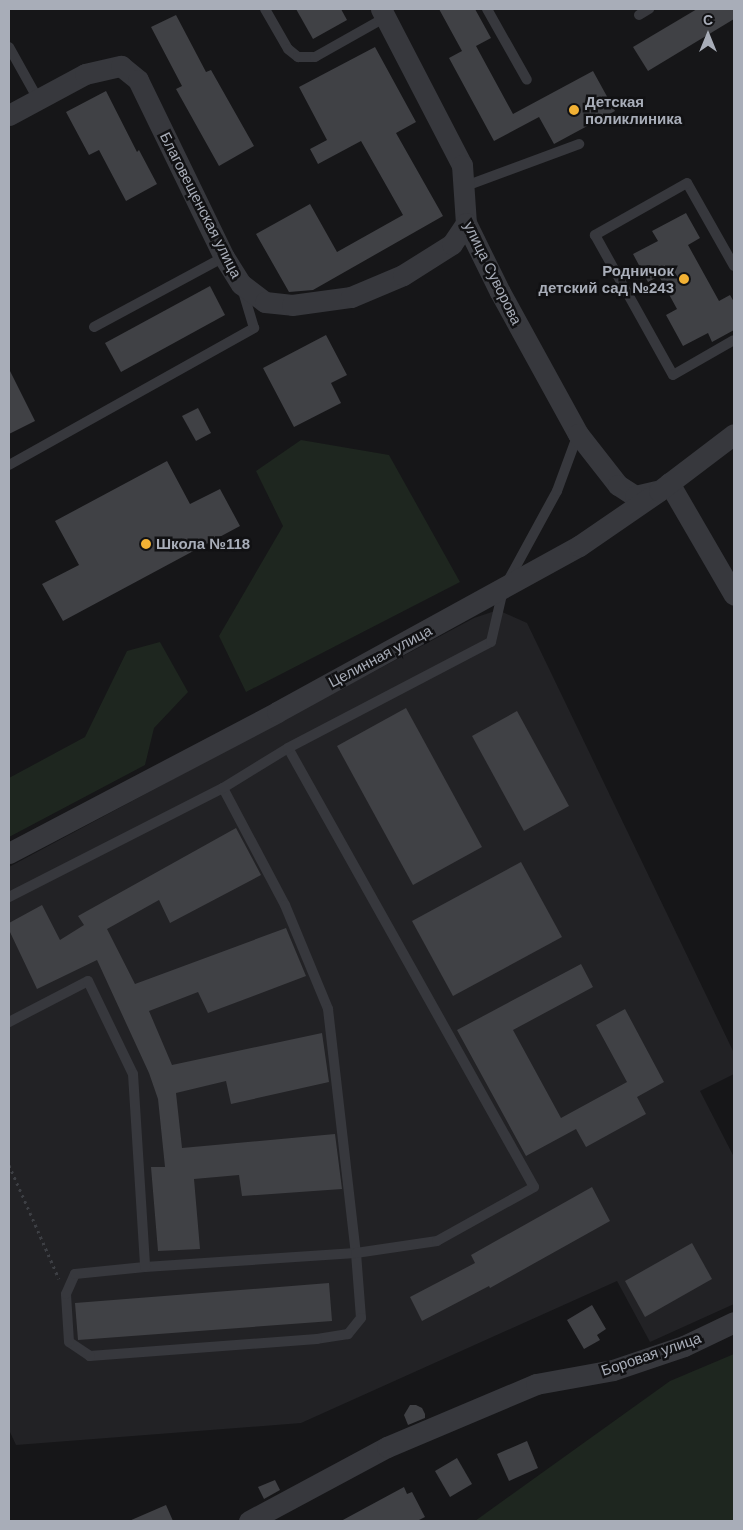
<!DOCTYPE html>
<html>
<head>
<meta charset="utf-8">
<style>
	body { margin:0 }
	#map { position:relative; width:743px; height:1530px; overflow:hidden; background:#161618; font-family:Helvetica,sans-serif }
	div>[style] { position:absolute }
	.built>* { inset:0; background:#222225 }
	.green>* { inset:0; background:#1e261f }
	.building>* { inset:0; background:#404145 }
	.path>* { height:3px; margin-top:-1.5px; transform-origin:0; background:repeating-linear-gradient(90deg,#3d3f44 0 2.5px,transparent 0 6.5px) }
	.lane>* { height:10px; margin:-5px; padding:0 5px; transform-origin:5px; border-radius:5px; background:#37383d }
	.street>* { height:21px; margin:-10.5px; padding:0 10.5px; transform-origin:10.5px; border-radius:10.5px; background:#37383d }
	.dots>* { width:14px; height:14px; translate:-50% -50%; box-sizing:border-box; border:2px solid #111113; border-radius:50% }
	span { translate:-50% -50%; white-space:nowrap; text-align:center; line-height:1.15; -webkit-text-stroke:5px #111113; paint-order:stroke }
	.poi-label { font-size:15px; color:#a8adb8; font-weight:700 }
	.left { translate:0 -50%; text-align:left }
	.right { translate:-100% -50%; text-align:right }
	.street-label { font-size:15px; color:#a8adb8 }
	.frame { position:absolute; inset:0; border:10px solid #a8adb8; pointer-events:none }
	.north { position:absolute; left:683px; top:10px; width:50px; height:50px; -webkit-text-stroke:4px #111113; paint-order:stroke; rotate:0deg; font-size:14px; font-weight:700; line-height:20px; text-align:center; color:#a8adb8 }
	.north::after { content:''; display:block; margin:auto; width:18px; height:22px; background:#a8adb8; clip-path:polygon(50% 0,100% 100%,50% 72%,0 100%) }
</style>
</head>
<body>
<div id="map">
	<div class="built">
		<div style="clip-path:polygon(498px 610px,527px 623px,734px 1053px,734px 1074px,700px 1091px,734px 1157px,734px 1304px,650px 1342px,617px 1281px,301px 1423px,16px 1445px,9px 1430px,9px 867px,474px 618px)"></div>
	</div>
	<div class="green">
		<div style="clip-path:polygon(301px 440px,389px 455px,460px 582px,246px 692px,219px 636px,283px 526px,256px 471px)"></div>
		<div style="clip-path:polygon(160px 642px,188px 692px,154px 728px,145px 765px,9px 837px,9px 778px,85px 737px,127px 651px)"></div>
		<div style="clip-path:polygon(734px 1354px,734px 1521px,475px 1521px,670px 1381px)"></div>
	</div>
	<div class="building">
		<div style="clip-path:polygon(296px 9px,341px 9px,347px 20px,313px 39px)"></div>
		<div style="clip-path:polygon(439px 9px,475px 9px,491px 38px,476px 46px,513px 114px,593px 71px,615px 111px,554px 144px,539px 117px,494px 141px,449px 58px,462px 51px)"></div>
		<div style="clip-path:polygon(697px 9px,734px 9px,734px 19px,648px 71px,633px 47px)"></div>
		<div style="clip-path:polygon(176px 15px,206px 72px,211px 70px,254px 146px,219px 166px,176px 89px,182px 86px,151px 27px)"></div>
		<div style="clip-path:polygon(375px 47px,416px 122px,396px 133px,443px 216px,313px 290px,289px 292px,256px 234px,310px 204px,337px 252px,403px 215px,361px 141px,318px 164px,310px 149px,327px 140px,299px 87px)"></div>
		<div style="clip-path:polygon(106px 91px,137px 152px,139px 150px,157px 184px,126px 201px,99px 150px,89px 155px,66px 112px)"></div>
		<div style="clip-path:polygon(686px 213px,700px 238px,688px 245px,719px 301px,730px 295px,734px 302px,734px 330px,712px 342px,708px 333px,683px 346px,666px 315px,677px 309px,659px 276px,648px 282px,633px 254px,658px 241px,652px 231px)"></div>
		<div style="clip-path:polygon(210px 286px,225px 315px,121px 372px,105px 343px)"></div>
		<div style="clip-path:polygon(326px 335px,347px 375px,331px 383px,341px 403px,294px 427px,263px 368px)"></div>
		<div style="clip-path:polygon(9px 369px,35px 421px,9px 434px)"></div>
		<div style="clip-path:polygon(198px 408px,211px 433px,196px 441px,182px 416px)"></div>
		<div style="clip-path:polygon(167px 461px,190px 504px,220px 489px,240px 526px,63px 621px,42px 584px,79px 565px,55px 521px)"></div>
		<div style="clip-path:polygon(406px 708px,482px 847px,413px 885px,337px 746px)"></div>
		<div style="clip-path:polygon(517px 711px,569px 806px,524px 831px,472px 736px)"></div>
		<div style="clip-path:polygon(236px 828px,261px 875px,170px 923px,159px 900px,107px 929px,135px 984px,286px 928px,306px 976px,208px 1013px,198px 992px,149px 1011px,172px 1065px,322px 1033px,329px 1082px,231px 1104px,226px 1081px,176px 1093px,182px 1148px,335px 1134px,342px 1189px,242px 1196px,239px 1175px,194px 1179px,200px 1249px,158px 1251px,151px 1167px,165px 1167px,158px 1099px,149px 1073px,97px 960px,37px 989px,9px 930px,9px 923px,42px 905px,60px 940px,84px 925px,78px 916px)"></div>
		<div style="clip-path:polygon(521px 862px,562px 937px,453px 996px,412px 921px)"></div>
		<div style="clip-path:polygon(581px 964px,593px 987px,513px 1030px,561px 1118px,627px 1082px,596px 1025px,625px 1009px,664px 1082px,637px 1097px,646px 1114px,586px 1147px,576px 1129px,526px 1156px,457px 1030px)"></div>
		<div style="clip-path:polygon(592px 1187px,610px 1221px,490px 1288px,489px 1286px,422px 1321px,410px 1297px,475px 1263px,471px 1255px)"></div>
		<div style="clip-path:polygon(692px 1243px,712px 1279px,645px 1317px,625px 1281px)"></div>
		<div style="clip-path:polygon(329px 1283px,332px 1321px,78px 1340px,75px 1303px)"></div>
		<div style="clip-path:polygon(592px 1305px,606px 1329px,597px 1335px,600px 1340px,584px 1349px,567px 1320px)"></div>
		<div style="clip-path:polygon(410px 1405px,416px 1405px,422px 1408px,425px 1414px,425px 1418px,408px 1425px,404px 1415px)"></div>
		<div style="clip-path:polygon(527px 1441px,538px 1468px,509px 1481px,497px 1454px)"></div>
		<div style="clip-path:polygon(457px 1458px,472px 1484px,450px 1497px,435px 1471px)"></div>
		<div style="clip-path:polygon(275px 1480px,280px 1490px,264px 1499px,258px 1487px)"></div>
		<div style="clip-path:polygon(404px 1487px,407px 1494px,412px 1492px,425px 1517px,417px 1521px,341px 1521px)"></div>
		<div style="clip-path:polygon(166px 1505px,173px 1521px,129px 1521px)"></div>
	</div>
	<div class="path">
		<div style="left:9px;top:1165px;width:124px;rotate:66.3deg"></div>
	</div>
	<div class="lane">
		<div style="left:265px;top:9px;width:46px;rotate:60.1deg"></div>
		<div style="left:288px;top:49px;width:13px;rotate:39deg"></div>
		<div style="left:298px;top:57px;width:17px"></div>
		<div style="left:315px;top:57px;width:81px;rotate:-29.4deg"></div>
		<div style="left:487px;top:9px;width:81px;rotate:60.6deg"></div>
		<div style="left:639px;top:15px;width:12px;rotate:-31deg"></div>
		<div style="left:9px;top:47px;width:60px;rotate:60.9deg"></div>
		<div style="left:463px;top:187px;width:124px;rotate:-20.3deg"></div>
		<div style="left:734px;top:266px;width:95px;rotate:-119.5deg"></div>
		<div style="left:687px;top:183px;width:106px;rotate:150.5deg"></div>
		<div style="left:595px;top:235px;width:160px;rotate:60.9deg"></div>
		<div style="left:673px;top:375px;width:70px;rotate:-29.8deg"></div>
		<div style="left:94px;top:327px;width:148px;rotate:-28.3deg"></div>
		<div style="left:9px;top:465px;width:281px;rotate:-29.2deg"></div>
		<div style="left:254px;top:328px;width:42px;rotate:-106.7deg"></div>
		<div style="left:223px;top:788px;width:132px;rotate:62.1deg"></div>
		<div style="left:285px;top:905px;width:113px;rotate:67.5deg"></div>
		<div style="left:328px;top:1009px;width:246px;rotate:83.5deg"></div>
		<div style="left:356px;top:1253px;width:65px;rotate:85.6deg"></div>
		<div style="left:361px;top:1318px;width:21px;rotate:129deg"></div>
		<div style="left:348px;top:1334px;width:31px;rotate:171deg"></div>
		<div style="left:317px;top:1339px;width:228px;rotate:175.7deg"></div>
		<div style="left:90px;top:1356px;width:25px;rotate:-146deg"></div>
		<div style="left:69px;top:1342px;width:48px;rotate:-93.6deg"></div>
		<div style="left:66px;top:1294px;width:22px;rotate:-66deg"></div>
		<div style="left:75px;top:1274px;width:70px;rotate:-5.7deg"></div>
		<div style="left:145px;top:1267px;width:211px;rotate:-3.8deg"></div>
		<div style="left:356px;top:1253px;width:82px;rotate:-8.4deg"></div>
		<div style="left:437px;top:1241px;width:111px;rotate:-29.1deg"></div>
		<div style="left:534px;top:1187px;width:503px;rotate:-119.26deg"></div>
		<div style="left:9px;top:897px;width:240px;rotate:-27deg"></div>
		<div style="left:223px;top:788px;width:76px;rotate:-31.6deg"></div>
		<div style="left:288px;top:748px;width:229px;rotate:-27.6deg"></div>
		<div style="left:491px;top:642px;width:53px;rotate:-77deg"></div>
		<div style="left:503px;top:590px;width:113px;rotate:-61.4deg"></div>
		<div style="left:557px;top:491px;width:61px;rotate:-69.8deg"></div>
		<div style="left:9px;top:1022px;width:89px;rotate:-27.4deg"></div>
		<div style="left:88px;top:981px;width:103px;rotate:64.2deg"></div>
		<div style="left:133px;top:1074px;width:193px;rotate:86.4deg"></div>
	</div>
	<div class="street">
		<div style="left:381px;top:9px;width:176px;rotate:62.6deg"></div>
		<div style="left:462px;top:165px;width:58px;rotate:86.1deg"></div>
		<div style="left:466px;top:223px;width:77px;rotate:63.8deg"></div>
		<div style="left:500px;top:292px;width:162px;rotate:61.2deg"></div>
		<div style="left:578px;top:434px;width:65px;rotate:51.9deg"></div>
		<div style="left:618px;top:485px;width:20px;rotate:33deg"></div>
		<div style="left:635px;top:496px;width:22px;rotate:-13deg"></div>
		<div style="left:9px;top:115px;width:86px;rotate:-28.3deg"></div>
		<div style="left:85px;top:74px;width:37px;rotate:-13deg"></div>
		<div style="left:121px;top:66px;width:22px;rotate:39deg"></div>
		<div style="left:138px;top:80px;width:197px;rotate:64.1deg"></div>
		<div style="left:224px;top:257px;width:32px;rotate:58deg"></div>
		<div style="left:241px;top:284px;width:30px;rotate:37deg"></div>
		<div style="left:265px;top:302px;width:27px;rotate:6deg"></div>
		<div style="left:292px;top:305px;width:60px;rotate:-7.7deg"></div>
		<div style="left:351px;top:297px;width:56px;rotate:-22.9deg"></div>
		<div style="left:403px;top:275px;width:58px;rotate:-32.3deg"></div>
		<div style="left:452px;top:244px;width:25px;rotate:-56deg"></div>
		<div style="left:669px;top:483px;width:129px;rotate:59.9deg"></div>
		<div style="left:9px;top:853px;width:303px;rotate:-27.7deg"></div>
		<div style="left:277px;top:712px;width:345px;rotate:-28.8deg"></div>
		<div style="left:579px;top:546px;width:97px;rotate:-34.5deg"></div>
		<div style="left:659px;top:491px;width:94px;rotate:-37.2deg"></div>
		<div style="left:249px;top:1521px;width:157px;rotate:-28.2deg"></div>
		<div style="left:387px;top:1447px;width:162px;rotate:-22.9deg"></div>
		<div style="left:536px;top:1384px;width:78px;rotate:-10.3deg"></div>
		<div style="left:613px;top:1370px;width:75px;rotate:-18.7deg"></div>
		<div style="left:684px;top:1346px;width:55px;rotate:-25.6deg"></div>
	</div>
	<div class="dots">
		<div style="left:574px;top:110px;background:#f2b134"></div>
		<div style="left:684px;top:279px;background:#f2b134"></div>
		<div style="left:146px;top:544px;background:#f2b134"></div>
	</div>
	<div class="poi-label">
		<span class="left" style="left:585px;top:110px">Детская<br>поликлиника</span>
		<span class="right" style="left:674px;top:279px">Родничок<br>детский сад №243</span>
		<span class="left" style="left:156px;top:544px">Школа №118</span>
	</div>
	<div class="street-label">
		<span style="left:201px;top:205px;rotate:63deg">Благовещенская улица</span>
		<span style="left:493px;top:273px;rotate:64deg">улица Суворова</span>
		<span style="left:380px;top:656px;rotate:-28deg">Целинная улица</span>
		<span style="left:651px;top:1354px;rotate:-19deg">Боровая улица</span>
	</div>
	<div class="frame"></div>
	<div class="north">С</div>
</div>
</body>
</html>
